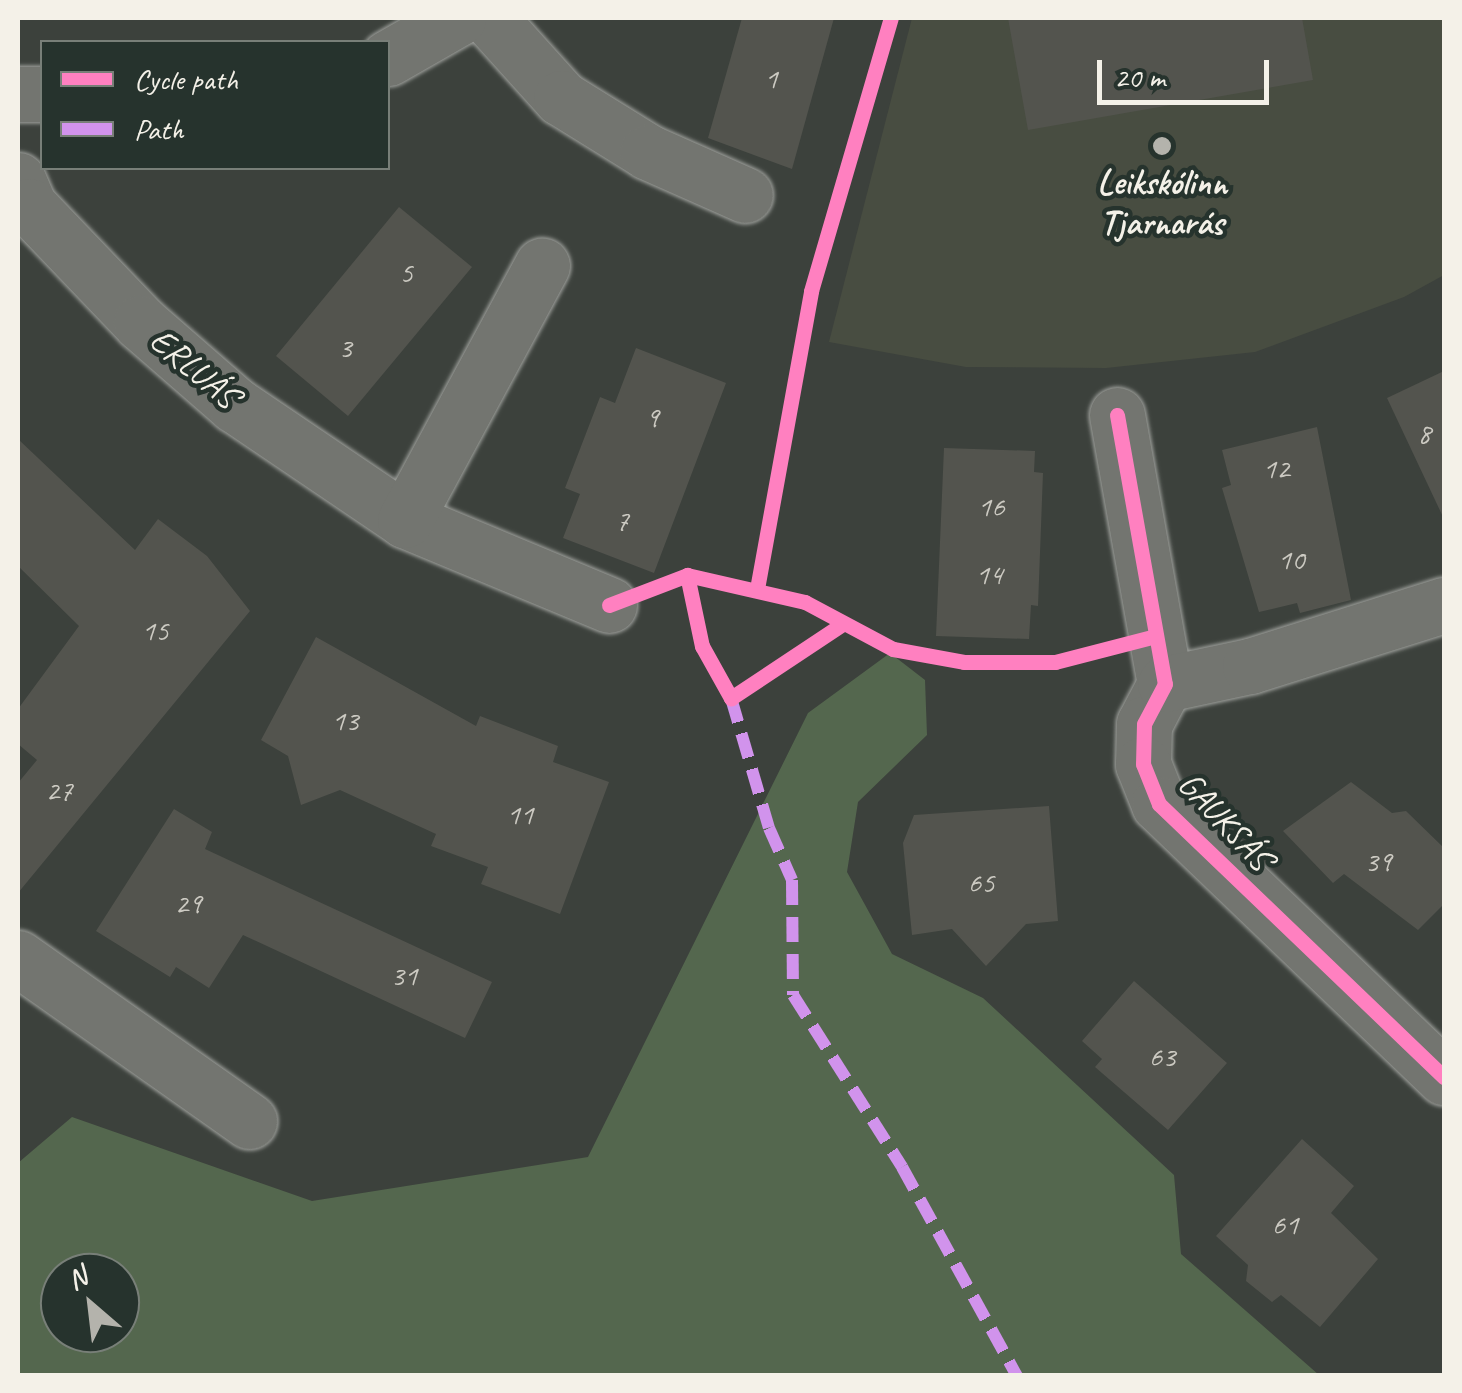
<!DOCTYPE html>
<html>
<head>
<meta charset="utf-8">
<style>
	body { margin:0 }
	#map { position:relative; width:1462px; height:1393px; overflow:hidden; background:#3c413c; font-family:Caveat,sans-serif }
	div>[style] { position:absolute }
	.built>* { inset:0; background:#484d41 }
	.green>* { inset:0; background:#54674e }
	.building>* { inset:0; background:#53544e }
	.roads { filter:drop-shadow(0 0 2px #9fa19d) drop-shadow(0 0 2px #9fa19d) }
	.street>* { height:55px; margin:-27.5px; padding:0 27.5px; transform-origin:27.5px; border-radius:27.5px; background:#737570 }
	.quiet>* { height:12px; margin-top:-6px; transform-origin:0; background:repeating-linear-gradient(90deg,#d193ec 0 25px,transparent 0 37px) }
	.cycleway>* { height:15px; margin:-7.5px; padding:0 7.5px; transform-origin:7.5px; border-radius:7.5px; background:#ff80c0 }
	.dots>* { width:28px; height:28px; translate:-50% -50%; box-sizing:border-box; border:5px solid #26332d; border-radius:50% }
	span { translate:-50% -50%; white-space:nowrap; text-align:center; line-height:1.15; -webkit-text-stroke:9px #26332d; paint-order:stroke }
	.number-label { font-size:30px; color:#cccac2 }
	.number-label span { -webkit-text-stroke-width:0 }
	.poi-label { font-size:35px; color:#f4f1e8; font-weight:700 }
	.street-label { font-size:35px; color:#f4f1e8 }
	.frame { position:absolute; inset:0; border:20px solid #f4f1e8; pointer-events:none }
	.legend { position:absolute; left:40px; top:40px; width:350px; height:130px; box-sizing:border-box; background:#26332d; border:2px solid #787f78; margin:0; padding:12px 18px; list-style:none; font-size:30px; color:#f4f1e8 }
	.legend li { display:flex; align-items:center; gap:20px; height:50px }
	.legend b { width:50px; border:2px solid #787f78 }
	.north { position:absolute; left:40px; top:1253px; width:100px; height:100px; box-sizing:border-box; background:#26332d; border:2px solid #787f78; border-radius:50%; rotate:332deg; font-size:28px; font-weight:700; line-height:40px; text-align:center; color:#f4f1e8 }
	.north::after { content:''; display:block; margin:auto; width:35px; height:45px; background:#b4b3ac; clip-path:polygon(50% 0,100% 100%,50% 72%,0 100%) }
	.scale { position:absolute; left:1097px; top:60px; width:172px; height:45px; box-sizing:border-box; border:5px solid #f4f1e8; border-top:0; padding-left:12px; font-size:30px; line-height:35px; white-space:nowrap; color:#f4f1e8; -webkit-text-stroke:8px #26332d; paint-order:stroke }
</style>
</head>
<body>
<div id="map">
	<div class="built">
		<div style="clip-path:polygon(912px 18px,1444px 18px,1444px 275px,1404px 297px,1255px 352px,1106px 368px,966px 367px,829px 342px)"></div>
	</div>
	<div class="green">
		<div style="clip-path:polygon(evenodd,890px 653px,925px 680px,927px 735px,858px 802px,847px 872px,892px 954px,983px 998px,1174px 1175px,1181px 1254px,1319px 1375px,18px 1375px,18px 1163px,72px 1117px,312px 1201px,588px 1157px,808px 713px,890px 653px,60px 1273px,120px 1273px,120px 1333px,60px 1333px,60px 1273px)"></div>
	</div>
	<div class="building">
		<div style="clip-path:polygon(742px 18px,834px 18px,792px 169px,708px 138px)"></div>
		<div style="clip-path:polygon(1008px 18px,1302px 18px,1313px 80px,1028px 130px)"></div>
		<div style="clip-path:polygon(399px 207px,472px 267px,348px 416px,276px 356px)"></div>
		<div style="clip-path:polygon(636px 348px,726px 383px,654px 573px,563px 538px,580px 494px,565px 488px,600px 397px,615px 403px)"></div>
		<div style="clip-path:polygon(1444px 371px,1444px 519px,1387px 398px)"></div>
		<div style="clip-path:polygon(1317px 427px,1351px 600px,1300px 613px,1297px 603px,1259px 612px,1222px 488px,1231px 485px,1222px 450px)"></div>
		<div style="clip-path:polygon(18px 439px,135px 550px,158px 519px,207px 556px,250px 611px,18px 893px,18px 783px,37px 760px,18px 744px,18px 709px,79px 626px,18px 566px)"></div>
		<div style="clip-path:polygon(944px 448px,1035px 451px,1034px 472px,1043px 473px,1038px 606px,1031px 605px,1029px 639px,936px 636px)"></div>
		<div style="clip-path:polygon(316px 637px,476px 726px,480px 716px,558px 746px,553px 762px,609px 782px,560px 914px,481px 884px,488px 867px,431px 846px,436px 834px,340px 790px,301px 805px,288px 756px,261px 740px)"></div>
		<div style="clip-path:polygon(1351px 782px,1392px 813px,1406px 811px,1444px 848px,1444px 904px,1418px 930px,1344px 874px,1333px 883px,1283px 831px)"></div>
		<div style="clip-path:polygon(1049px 806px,1058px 921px,1026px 924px,986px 966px,952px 929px,912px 935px,903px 843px,914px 815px)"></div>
		<div style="clip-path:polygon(174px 809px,212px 832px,205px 849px,492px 982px,465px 1038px,243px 935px,209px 988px,176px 967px,170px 977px,96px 931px)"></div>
		<div style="clip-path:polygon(1134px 981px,1227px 1063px,1168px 1130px,1095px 1067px,1102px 1059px,1082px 1041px)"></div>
		<div style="clip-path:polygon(1302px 1139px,1354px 1186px,1331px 1213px,1378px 1259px,1320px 1327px,1281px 1295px,1272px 1302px,1246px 1281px,1248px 1265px,1216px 1236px)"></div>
	</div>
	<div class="roads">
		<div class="street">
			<div style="left:489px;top:18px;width:108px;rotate:48deg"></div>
			<div style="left:561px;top:98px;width:102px;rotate:31.8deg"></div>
			<div style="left:648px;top:152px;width:106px;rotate:23.9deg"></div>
			<div style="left:388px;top:58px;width:81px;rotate:-29.7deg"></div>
			<div style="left:18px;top:94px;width:24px"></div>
			<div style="left:18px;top:180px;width:28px;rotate:67deg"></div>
			<div style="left:29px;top:206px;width:162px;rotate:46.3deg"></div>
			<div style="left:141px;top:323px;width:125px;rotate:41.1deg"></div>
			<div style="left:235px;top:405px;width:205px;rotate:34.1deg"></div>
			<div style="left:405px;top:520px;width:221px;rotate:22.6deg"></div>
			<div style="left:1117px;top:415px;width:273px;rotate:79.9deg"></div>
			<div style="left:1165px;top:684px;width:45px;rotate:117.7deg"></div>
			<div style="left:1144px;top:724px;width:40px;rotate:91.4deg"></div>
			<div style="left:1143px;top:764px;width:43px;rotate:68.2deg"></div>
			<div style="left:1159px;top:804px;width:395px;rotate:43.8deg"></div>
			<div style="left:405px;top:520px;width:289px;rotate:-61.7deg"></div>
			<div style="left:1165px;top:684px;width:87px;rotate:-12deg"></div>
			<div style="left:1250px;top:666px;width:203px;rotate:-17.5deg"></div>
			<div style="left:18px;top:958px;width:283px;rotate:35.2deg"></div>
		</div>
	</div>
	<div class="quiet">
		<div style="left:731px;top:698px;width:135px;rotate:73.7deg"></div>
		<div style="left:769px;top:828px;width:57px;rotate:66.1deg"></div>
		<div style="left:792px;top:880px;width:115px;rotate:89.5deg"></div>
		<div style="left:793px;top:995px;width:204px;rotate:57.6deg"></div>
		<div style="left:902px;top:1167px;width:239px;rotate:61.2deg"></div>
	</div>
	<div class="cycleway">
		<div style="left:1117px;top:415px;width:273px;rotate:79.9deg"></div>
		<div style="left:1165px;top:684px;width:45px;rotate:117.7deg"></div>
		<div style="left:1144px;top:724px;width:40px;rotate:91.4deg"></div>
		<div style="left:1143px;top:764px;width:43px;rotate:68.2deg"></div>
		<div style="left:1159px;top:804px;width:395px;rotate:43.8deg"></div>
		<div style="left:687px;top:575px;width:73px;rotate:78.1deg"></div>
		<div style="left:702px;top:646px;width:60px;rotate:60.9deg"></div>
		<div style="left:731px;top:698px;width:132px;rotate:-33.6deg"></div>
		<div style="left:757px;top:589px;width:303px;rotate:-79.7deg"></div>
		<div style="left:811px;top:291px;width:284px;rotate:-73.7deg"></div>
		<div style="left:609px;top:605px;width:84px;rotate:-21deg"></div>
		<div style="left:687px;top:575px;width:121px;rotate:12.9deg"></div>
		<div style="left:805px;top:602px;width:100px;rotate:28.1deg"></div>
		<div style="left:893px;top:649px;width:72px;rotate:10.4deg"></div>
		<div style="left:964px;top:662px;width:91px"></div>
		<div style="left:1055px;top:662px;width:100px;rotate:-14.5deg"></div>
	</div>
	<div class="dots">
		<div style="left:1162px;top:146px;background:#b4b3ac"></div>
	</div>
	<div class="number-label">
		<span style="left:771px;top:78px">1</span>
		<span style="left:406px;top:272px">5</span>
		<span style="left:345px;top:347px">3</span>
		<span style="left:652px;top:417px">9</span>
		<span style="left:1424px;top:433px">8</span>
		<span style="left:1276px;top:468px">12</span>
		<span style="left:991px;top:506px">16</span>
		<span style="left:622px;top:520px">7</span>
		<span style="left:1291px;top:559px">10</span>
		<span style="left:989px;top:574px">14</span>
		<span style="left:155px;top:630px">15</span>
		<span style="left:345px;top:720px">13</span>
		<span style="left:59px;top:790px">27</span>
		<span style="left:520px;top:814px">11</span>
		<span style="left:1378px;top:861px">39</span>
		<span style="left:981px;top:882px">65</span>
		<span style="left:188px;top:903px">29</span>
		<span style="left:404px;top:975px">31</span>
		<span style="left:1162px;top:1056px">63</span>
		<span style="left:1285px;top:1224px">61</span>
	</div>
	<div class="poi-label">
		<span style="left:1162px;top:203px">Leikskólinn<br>Tjarnarás</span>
	</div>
	<div class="street-label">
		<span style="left:194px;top:368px;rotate:40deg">ERLUÁS</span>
		<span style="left:1225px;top:821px;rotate:47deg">GAUKSÁS</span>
	</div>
	<div class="frame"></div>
	<ul class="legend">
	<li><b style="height:12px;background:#ff80c0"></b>Cycle path</li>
	<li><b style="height:12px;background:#d193ec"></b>Path</li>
	</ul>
	<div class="north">N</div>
	<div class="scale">20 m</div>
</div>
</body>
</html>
